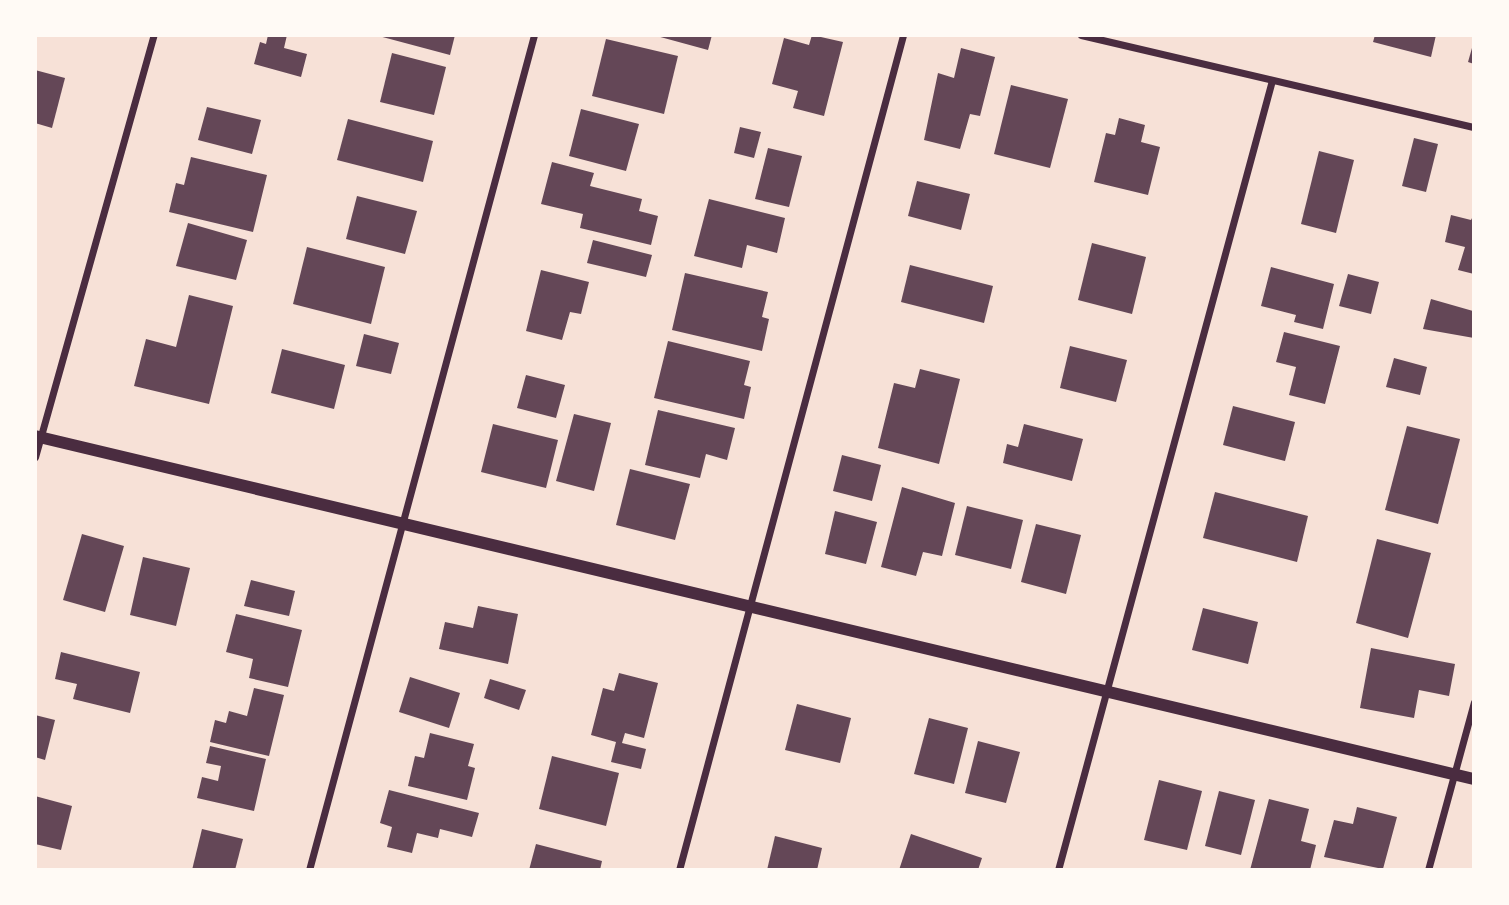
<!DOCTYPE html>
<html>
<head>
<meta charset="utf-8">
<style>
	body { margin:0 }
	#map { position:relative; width:1509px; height:905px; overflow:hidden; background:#f7e1d7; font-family:"Playfair Display",serif }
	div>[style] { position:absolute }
	.building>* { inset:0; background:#644757 }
	.minor>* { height:7px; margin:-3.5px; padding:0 3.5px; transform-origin:3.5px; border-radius:3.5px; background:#4a2c40 }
	.tertiary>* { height:12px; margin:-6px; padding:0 6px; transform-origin:6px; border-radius:6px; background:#4a2c40 }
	span { translate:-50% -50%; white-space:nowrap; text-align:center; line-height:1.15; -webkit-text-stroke:5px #fffaf5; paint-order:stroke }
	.frame { position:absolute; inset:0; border:37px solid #fffaf5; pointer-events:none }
</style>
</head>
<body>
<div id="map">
	<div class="building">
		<div style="clip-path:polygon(268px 35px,287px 35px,284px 48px,307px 54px,301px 77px,254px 64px,260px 42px,266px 44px)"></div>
		<div style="clip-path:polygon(375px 35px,455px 35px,450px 55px)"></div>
		<div style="clip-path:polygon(653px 35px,712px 35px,708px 50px)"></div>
		<div style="clip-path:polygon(812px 35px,843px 42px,824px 116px,793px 108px,798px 91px,772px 84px,784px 38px,809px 45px)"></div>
		<div style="clip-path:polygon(1375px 35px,1436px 35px,1431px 57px,1373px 42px)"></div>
		<div style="clip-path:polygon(606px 39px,678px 56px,664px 114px,592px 96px)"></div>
		<div style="clip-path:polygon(1474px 41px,1474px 64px,1468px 62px)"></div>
		<div style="clip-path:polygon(961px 48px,995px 57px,980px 116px,970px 114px,960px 149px,924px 140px,938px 73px,954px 78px)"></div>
		<div style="clip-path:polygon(392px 53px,446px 67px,434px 115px,380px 102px)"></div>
		<div style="clip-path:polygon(35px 70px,65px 78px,52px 128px,35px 123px)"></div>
		<div style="clip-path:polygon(1011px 85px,1068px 99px,1050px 168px,994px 154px)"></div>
		<div style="clip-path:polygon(207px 107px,261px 120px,252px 154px,198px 140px)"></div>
		<div style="clip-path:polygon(581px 109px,639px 124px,626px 171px,569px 156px)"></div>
		<div style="clip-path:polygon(1119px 118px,1145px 125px,1141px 142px,1160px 147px,1148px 195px,1094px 182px,1106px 133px,1115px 135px)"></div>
		<div style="clip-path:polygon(348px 119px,433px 141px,423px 182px,337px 160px)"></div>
		<div style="clip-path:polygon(740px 127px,761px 132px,754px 158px,734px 153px)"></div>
		<div style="clip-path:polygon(1414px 138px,1438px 144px,1426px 192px,1402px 186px)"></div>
		<div style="clip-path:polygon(768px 148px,802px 156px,789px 207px,755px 199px)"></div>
		<div style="clip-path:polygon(1319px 151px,1354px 160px,1336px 233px,1301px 224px)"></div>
		<div style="clip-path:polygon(191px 157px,267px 175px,253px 232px,169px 212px,176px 183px,184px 185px)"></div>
		<div style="clip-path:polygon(552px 162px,594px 173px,590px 186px,642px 199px,639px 211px,658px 216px,651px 245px,580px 228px,583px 214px,541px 204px)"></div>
		<div style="clip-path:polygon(917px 181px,970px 194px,961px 230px,908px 216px)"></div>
		<div style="clip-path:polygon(357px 196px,417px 211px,405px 254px,346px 239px)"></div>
		<div style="clip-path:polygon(709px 199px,785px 218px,777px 253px,747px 245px,742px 268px,694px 256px)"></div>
		<div style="clip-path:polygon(1474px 214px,1474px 274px,1458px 270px,1465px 247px,1445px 242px,1451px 215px,1471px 220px)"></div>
		<div style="clip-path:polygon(188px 223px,247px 240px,236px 280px,176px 266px)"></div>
		<div style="clip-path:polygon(593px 240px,652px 255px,646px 277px,587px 263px)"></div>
		<div style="clip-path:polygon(1092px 243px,1146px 257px,1132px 314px,1078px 300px)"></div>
		<div style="clip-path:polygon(307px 247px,385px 267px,371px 324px,293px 304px)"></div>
		<div style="clip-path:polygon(910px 265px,993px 286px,984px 323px,901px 302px)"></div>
		<div style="clip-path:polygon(1271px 267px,1334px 284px,1323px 329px,1294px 322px,1296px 315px,1261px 306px)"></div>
		<div style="clip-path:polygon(541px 270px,589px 282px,581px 314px,570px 312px,562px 340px,526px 331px)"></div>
		<div style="clip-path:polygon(685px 273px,768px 292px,762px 317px,769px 319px,762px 351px,672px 330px)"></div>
		<div style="clip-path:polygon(1348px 274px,1379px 282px,1371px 314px,1339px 306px)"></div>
		<div style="clip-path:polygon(189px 295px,233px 306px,209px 404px,134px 386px,146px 339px,176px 347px)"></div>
		<div style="clip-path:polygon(1431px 299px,1473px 311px,1474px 338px,1423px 329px)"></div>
		<div style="clip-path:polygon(1284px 332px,1340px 346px,1325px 404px,1289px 395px,1296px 367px,1276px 362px)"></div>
		<div style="clip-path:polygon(364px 334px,399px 343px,391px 374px,356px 366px)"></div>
		<div style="clip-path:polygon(668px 341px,750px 361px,744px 385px,751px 387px,744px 419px,654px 398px)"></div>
		<div style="clip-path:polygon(1070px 346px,1127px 360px,1116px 402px,1060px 388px)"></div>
		<div style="clip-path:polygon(282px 349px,345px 365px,334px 409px,271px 393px)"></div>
		<div style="clip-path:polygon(1394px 358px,1427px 367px,1420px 395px,1386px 387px)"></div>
		<div style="clip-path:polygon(920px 369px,960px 379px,939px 464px,878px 448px,894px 383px,915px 388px)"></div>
		<div style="clip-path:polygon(526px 375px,565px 385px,556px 418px,517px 408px)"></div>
		<div style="clip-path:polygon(1233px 406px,1295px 422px,1285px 461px,1223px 445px)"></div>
		<div style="clip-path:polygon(658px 410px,735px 428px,727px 460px,706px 454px,700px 478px,645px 465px)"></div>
		<div style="clip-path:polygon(574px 414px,611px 423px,594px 491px,556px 481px)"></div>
		<div style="clip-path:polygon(493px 424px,558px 440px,546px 488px,481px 472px)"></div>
		<div style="clip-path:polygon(1024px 424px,1083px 439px,1072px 481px,1003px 463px,1007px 444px,1018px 447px)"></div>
		<div style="clip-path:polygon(1407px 426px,1460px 439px,1438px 524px,1385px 510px)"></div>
		<div style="clip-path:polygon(842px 455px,881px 465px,872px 501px,833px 491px)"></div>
		<div style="clip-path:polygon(630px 469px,690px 484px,675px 540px,616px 525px)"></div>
		<div style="clip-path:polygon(902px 487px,955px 503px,942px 556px,923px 552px,916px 576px,881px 567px)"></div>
		<div style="clip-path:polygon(1215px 492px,1308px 516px,1297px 562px,1203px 538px)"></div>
		<div style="clip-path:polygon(967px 506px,1023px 520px,1011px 569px,955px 555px)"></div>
		<div style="clip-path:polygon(835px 511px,877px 522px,866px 564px,825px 554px)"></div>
		<div style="clip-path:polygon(1036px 524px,1081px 535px,1066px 594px,1021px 582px)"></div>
		<div style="clip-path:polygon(82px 534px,124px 546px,105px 612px,63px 600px)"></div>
		<div style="clip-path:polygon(1377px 539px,1431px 553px,1408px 638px,1356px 623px)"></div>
		<div style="clip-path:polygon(143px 557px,190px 568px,176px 626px,130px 615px)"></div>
		<div style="clip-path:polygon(251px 580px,295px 591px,289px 616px,244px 606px)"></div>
		<div style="clip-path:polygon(478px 606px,518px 614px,508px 664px,439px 649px,445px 622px,473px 628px)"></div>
		<div style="clip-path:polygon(1203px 608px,1258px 622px,1248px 664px,1192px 650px)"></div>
		<div style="clip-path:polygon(236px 614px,302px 630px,288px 687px,249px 678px,253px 659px,226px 652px)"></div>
		<div style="clip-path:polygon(1371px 648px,1455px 664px,1449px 696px,1419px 690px,1414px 718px,1360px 708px)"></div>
		<div style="clip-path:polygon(61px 652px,140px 672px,130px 713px,73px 699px,77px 684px,55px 679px)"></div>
		<div style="clip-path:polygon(619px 673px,658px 683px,644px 738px,625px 733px,622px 743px,646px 749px,641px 769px,611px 762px,616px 742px,591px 735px,603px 688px,614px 691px)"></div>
		<div style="clip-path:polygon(410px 677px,460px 693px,449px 728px,399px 712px)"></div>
		<div style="clip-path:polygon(490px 679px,526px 690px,519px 710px,484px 698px)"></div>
		<div style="clip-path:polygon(254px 688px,284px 695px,269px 756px,210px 742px,215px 720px,226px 723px,229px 711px,247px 716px)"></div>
		<div style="clip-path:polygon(797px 704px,851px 718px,840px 763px,785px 750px)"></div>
		<div style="clip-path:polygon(35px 715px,55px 720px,45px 760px,35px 757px)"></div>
		<div style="clip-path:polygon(929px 718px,968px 728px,954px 784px,914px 774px)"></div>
		<div style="clip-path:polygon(430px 733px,474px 744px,468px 766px,475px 768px,467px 800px,408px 786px,415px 756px,424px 758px)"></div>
		<div style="clip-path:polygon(978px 741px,1020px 752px,1006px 803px,965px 793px)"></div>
		<div style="clip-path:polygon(210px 746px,266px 759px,254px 811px,197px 798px,202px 777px,218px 781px,221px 766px,206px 763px)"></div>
		<div style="clip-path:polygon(552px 756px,619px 773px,606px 826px,539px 809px)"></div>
		<div style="clip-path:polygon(1159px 780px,1202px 791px,1187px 850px,1144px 840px)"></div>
		<div style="clip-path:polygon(389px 790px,479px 813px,472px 837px,440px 829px,438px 838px,417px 833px,412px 853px,387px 847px,392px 827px,380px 823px)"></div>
		<div style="clip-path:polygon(1219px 791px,1255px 800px,1241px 855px,1205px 846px)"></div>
		<div style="clip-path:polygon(35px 796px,72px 806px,61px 850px,35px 844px)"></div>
		<div style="clip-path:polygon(1269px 799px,1309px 809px,1301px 841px,1316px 845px,1310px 870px,1250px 870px)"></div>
		<div style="clip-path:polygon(1357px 807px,1397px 817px,1383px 869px,1324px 857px,1334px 820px,1353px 824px)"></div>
		<div style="clip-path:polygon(202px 829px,243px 839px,235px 870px,192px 870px)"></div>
		<div style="clip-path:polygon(911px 834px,982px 858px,978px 870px,899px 870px)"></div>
		<div style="clip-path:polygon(775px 836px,822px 848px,817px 870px,767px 870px)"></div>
		<div style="clip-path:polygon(536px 844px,602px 861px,600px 870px,529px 870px)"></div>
	</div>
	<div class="minor">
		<div style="left:1081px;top:35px;width:404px;rotate:13.2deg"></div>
		<div style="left:35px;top:457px;width:438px;rotate:-74.3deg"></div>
		<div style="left:309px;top:870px;width:865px;rotate:-74.92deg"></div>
		<div style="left:679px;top:870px;width:865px;rotate:-74.98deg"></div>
		<div style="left:1058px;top:870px;width:818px;rotate:-74.84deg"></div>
		<div style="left:1428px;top:870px;width:174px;rotate:-74.7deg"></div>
	</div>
	<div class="tertiary">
		<div style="left:35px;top:436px;width:1479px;rotate:13.41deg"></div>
	</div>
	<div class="frame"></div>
</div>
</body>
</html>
